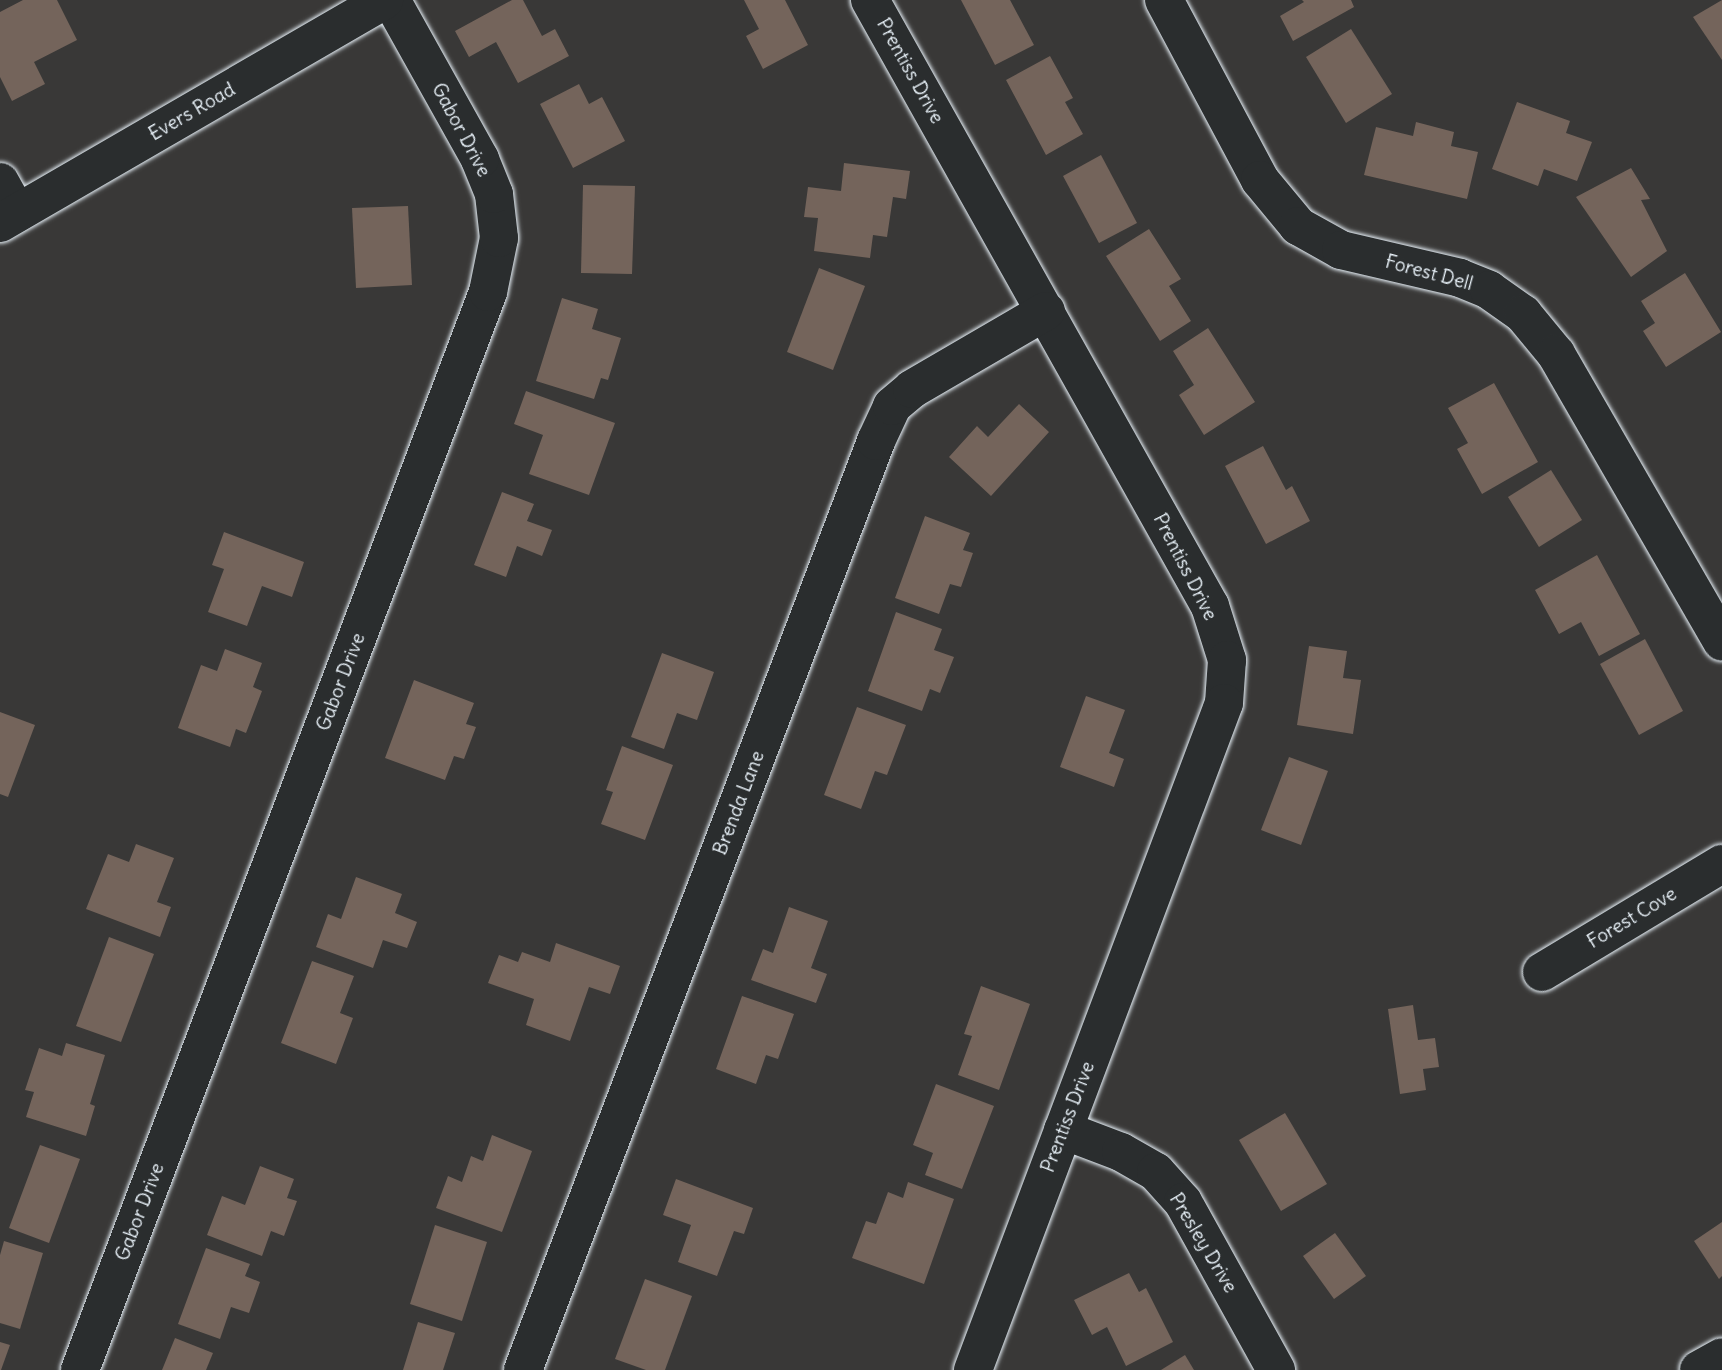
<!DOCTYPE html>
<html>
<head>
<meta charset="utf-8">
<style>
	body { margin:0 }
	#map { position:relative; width:1722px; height:1370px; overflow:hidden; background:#393837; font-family:Delius,sans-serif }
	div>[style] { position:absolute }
	.building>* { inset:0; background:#74645b }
	.roads { filter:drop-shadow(0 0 2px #e8f1f8) drop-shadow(0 0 2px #e8f1f8) }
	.minor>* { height:38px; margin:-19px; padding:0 19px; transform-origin:19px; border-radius:19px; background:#2a2d2e }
	.major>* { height:38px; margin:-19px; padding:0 19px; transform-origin:19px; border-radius:19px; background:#2a2d2e }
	span { translate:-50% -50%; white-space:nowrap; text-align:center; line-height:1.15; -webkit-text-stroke:6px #2a2d2e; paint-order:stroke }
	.street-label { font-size:19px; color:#e8f1f8 }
</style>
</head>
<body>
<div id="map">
	<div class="building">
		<div style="clip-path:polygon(23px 0,57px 0,77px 40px,34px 62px,45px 84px,12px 101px,0 77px,0 12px)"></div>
		<div style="clip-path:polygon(512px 0,523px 0,542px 36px,555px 29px,569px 56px,518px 83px,496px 42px,469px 57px,455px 31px)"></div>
		<div style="clip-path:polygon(744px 0,785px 0,808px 45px,763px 69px,746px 36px,759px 29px)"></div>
		<div style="clip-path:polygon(961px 0,1010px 0,1034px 45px,995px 65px)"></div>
		<div style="clip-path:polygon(1302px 0,1351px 0,1354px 7px,1293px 41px,1280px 16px,1304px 2px)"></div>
		<div style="clip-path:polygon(1722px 0,1722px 60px,1693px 17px)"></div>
		<div style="clip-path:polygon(1351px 29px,1392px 94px,1346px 123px,1306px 57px)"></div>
		<div style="clip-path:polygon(1050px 56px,1073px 98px,1065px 102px,1083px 134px,1046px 155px,1006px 80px)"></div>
		<div style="clip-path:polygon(579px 84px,589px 104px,602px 97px,625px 141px,573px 168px,540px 104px)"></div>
		<div style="clip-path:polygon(1517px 102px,1570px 121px,1566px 133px,1592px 142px,1577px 181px,1544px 169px,1538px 186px,1492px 169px)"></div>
		<div style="clip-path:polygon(1416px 122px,1454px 132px,1451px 146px,1478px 152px,1467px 199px,1364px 175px,1376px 127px,1413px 136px)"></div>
		<div style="clip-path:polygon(1101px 155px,1137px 223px,1099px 243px,1063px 176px)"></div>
		<div style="clip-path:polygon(844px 163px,910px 171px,906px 199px,893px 197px,887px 237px,873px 235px,870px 258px,814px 251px,818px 218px,804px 217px,808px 187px,841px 191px)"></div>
		<div style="clip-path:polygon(1631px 168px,1650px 199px,1641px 200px,1667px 251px,1631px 277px,1576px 197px)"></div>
		<div style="clip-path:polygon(583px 185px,635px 186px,632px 274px,581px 273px)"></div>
		<div style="clip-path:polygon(408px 206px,412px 285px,356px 288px,352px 208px)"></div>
		<div style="clip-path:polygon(1149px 229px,1181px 279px,1169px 286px,1191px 321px,1160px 341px,1106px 256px)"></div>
		<div style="clip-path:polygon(819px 268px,865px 286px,833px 370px,787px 352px)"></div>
		<div style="clip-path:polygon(1685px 273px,1721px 332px,1666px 367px,1643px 331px,1655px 323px,1641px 301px)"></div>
		<div style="clip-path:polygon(562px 298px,598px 309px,592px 329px,621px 338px,608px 380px,601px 378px,594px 399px,536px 381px)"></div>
		<div style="clip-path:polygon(1208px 328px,1255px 402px,1204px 435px,1179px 395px,1194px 385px,1173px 351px)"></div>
		<div style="clip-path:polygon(1494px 383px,1538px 462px,1482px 494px,1457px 449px,1468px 443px,1448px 408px)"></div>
		<div style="clip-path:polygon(526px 391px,615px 423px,589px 495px,529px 474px,543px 435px,514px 424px)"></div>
		<div style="clip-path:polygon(1019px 404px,1049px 432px,991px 496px,949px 457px,977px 426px,988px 437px)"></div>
		<div style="clip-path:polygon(1263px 446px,1286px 490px,1292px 486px,1310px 521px,1266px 544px,1225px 466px)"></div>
		<div style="clip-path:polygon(1551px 470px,1582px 520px,1539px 547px,1508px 497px)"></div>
		<div style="clip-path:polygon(502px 492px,534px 504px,527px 521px,552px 530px,542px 556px,517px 546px,506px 577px,474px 565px)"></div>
		<div style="clip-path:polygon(925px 516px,970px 533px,963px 550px,973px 553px,961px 587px,950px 584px,939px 614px,895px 598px)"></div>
		<div style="clip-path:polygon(224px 532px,304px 562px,292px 597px,262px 586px,247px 626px,208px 612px,224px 569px,212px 565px)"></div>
		<div style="clip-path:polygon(1597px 555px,1640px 634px,1599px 656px,1581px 622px,1559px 634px,1535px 590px)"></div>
		<div style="clip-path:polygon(896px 612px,942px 629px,934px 650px,954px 657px,940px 693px,930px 689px,922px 711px,868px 691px)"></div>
		<div style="clip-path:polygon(1645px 639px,1683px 711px,1639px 735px,1600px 664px)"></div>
		<div style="clip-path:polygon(1309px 646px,1347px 651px,1343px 678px,1361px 680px,1353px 734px,1297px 725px)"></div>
		<div style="clip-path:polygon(225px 649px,262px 663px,253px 687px,262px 691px,246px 733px,236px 729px,230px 747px,178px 728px,201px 665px,217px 671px)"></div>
		<div style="clip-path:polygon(662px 653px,714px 672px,697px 720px,677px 713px,664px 749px,631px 737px)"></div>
		<div style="clip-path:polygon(414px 680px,474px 703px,466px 724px,476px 727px,464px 759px,454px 756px,445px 780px,385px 758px)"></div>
		<div style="clip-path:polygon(1086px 696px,1125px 710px,1109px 753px,1124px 759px,1114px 787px,1060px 767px)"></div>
		<div style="clip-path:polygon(857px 707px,906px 725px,887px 775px,875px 771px,861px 809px,824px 795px)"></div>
		<div style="clip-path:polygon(0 712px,35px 725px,8px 797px,0 794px)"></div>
		<div style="clip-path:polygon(622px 746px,673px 765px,645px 840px,601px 824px,613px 792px,606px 790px)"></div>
		<div style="clip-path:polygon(1289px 757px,1328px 771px,1301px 845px,1261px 830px)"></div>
		<div style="clip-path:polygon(136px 844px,174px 858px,157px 902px,171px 907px,160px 937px,86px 909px,108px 854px,129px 862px)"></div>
		<div style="clip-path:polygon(356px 877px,402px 894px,395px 913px,417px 922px,407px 948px,383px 940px,373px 968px,316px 947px,328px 914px,341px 919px)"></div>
		<div style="clip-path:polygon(789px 907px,828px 921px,811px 968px,827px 974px,816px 1003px,751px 980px,763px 949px,773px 953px)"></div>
		<div style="clip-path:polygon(109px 937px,154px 954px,121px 1042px,76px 1026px)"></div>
		<div style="clip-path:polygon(556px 943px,620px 966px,610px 994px,589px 987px,570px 1041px,526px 1025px,534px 999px,488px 983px,499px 955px,518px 962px,522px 952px,550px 962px)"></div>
		<div style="clip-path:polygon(312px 961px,354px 976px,340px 1013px,353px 1018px,336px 1064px,281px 1043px)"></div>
		<div style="clip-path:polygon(981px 986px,1030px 1004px,999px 1090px,958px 1075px,972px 1036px,964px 1034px)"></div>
		<div style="clip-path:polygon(742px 996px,794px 1014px,778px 1059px,766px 1055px,756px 1084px,716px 1069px)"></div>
		<div style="clip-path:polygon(1413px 1005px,1418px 1040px,1435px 1038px,1439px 1067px,1423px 1069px,1426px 1090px,1400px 1094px,1388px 1009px)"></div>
		<div style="clip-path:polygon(66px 1043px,105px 1055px,90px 1104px,95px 1106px,86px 1136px,26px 1117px,34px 1092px,25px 1090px,39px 1048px,62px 1056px)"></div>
		<div style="clip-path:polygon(936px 1084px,994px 1106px,962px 1189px,925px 1175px,933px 1153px,913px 1145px)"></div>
		<div style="clip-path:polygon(1285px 1113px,1327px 1184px,1281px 1211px,1239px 1140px)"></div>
		<div style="clip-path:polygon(492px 1135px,532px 1151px,502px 1232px,436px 1208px,448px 1176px,462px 1182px,471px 1156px,483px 1161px)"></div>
		<div style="clip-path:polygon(40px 1145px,80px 1159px,49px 1243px,9px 1228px)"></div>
		<div style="clip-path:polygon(260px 1166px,294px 1179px,287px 1198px,297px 1201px,284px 1236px,271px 1231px,262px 1256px,207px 1235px,222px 1196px,245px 1205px)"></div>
		<div style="clip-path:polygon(676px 1179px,753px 1208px,744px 1234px,734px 1231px,717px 1276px,678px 1262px,691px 1225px,663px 1215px)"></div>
		<div style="clip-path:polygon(908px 1182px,954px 1199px,924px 1284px,852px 1258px,866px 1221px,876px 1224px,888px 1192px,903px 1198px)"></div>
		<div style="clip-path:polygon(1722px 1222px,1722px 1276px,1719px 1279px,1694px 1241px)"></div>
		<div style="clip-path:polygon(435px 1225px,487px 1242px,462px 1321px,410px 1304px)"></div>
		<div style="clip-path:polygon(1335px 1233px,1366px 1276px,1334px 1299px,1303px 1256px)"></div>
		<div style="clip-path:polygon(4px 1241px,43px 1253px,20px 1329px,0 1323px,0 1255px)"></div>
		<div style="clip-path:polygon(206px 1248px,250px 1264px,245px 1276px,260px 1282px,249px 1313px,231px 1307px,220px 1339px,178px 1324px)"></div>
		<div style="clip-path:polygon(1129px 1273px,1139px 1292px,1146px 1288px,1173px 1342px,1126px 1366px,1107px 1327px,1092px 1335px,1074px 1300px)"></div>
		<div style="clip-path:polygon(645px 1279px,692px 1296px,665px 1370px,646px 1370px,615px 1359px)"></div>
		<div style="clip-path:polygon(418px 1322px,455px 1333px,443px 1370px,403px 1370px)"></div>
		<div style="clip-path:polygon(175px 1338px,213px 1353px,206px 1370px,162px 1370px)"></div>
		<div style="clip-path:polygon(0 1342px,10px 1345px,1px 1370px,0 1370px)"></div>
		<div style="clip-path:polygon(1185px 1355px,1194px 1370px,1161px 1370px)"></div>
	</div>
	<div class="roads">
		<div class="minor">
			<div style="left:870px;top:0;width:695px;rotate:60.71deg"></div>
			<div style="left:1210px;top:606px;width:57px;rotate:72.5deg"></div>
			<div style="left:1227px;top:660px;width:43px;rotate:94deg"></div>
			<div style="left:1224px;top:703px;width:713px;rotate:110.62deg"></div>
			<div style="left:1164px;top:0;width:204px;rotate:61.9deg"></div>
			<div style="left:1260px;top:180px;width:60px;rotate:50.4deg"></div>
			<div style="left:1298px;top:226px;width:49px;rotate:29.2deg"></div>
			<div style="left:1341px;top:250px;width:122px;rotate:13.2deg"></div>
			<div style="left:1460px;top:278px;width:31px;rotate:22deg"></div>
			<div style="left:1489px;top:290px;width:42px;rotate:35.2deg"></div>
			<div style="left:1523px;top:314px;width:52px;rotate:50.5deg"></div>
			<div style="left:1556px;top:354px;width:332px;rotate:60deg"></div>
			<div style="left:0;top:182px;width:35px;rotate:61deg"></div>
			<div style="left:1542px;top:972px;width:210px;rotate:-31deg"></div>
			<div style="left:1063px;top:1130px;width:62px;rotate:20.8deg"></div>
			<div style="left:1121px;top:1152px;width:40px;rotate:29.7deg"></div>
			<div style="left:1156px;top:1172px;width:40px;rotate:48deg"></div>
			<div style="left:1183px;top:1202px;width:192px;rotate:61deg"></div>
			<div style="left:80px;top:1370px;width:1153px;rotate:-69.27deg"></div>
			<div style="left:488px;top:292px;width:55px;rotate:-78.5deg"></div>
			<div style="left:499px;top:238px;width:44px;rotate:-96.5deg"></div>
			<div style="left:494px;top:194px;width:38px;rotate:-112deg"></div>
			<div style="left:480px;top:159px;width:182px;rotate:-119.2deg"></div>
			<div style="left:523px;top:1370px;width:994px;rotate:-69.19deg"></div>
			<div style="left:876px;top:441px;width:38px;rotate:-65deg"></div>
			<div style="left:892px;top:406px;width:26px;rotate:-40deg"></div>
			<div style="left:912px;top:389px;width:155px;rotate:-30.2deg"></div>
			<div style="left:1699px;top:1370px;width:26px;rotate:-29deg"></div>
		</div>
		<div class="major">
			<div style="left:0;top:223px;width:444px;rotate:-30.1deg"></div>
		</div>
	</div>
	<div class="street-label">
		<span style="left:910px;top:71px;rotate:61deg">Prentiss Drive</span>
		<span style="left:192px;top:112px;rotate:-30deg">Evers Road</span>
		<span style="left:461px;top:130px;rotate:62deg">Gabor Drive</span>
		<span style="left:1429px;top:273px;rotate:15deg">Forest Dell</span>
		<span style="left:1185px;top:567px;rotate:63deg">Prentiss Drive</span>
		<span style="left:341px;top:682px;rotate:-69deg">Gabor Drive</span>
		<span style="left:739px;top:803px;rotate:-69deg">Brenda Lane</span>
		<span style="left:1632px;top:918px;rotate:-31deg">Forest Cove</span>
		<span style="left:1068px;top:1117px;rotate:-69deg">Prentiss Drive</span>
		<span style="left:140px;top:1212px;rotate:-69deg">Gabor Drive</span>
		<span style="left:1203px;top:1243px;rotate:59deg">Presley Drive</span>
	</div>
</div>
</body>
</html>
